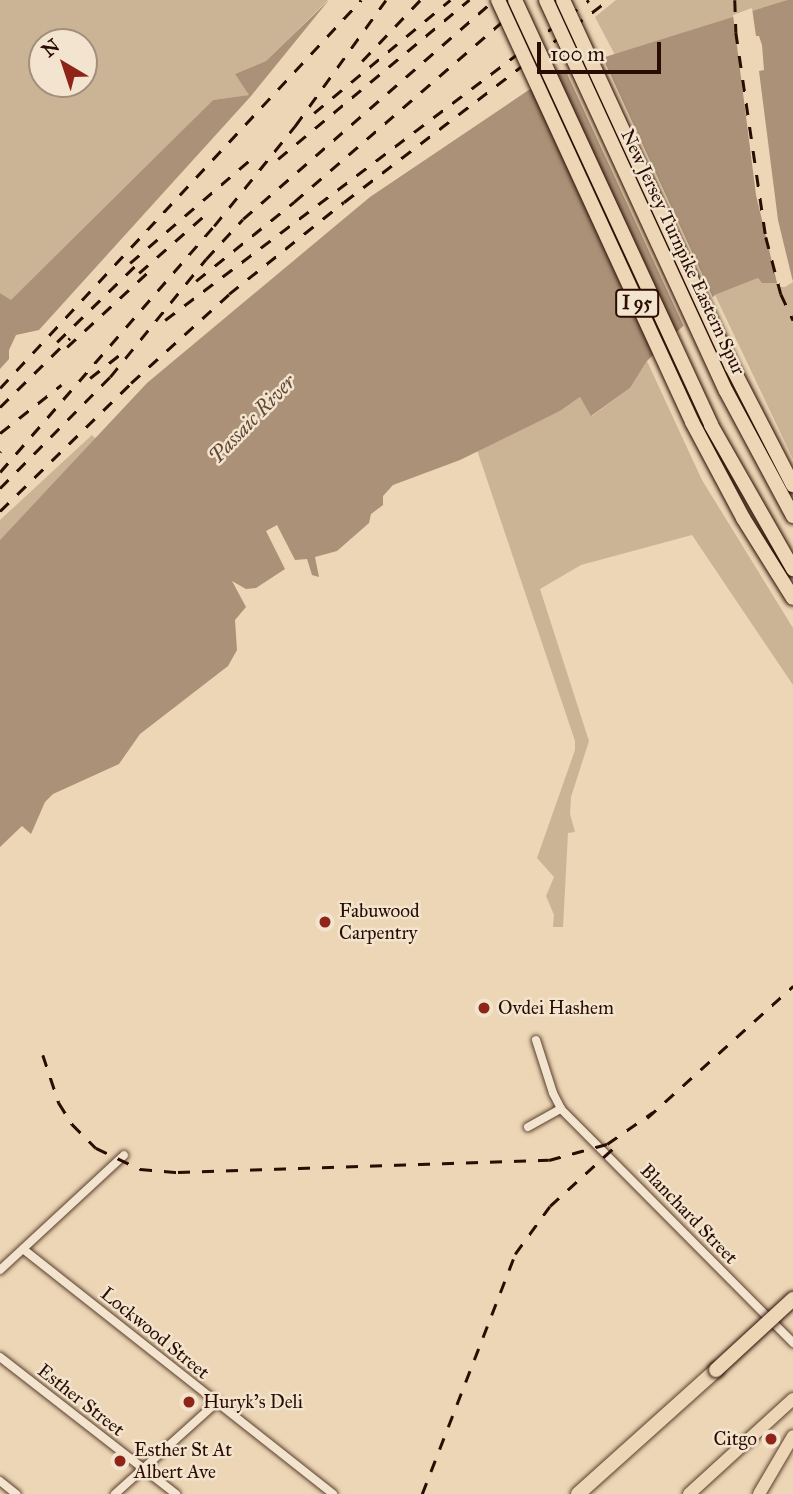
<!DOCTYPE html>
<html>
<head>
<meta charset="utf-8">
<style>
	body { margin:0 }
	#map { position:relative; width:793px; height:1494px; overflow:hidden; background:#ecd6b5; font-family:"IM FELL Great Primer",serif }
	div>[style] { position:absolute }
	.green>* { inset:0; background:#cbb496 }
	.water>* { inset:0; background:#aa9177 }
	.pier>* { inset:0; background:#ecd6b5 }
	.roads { filter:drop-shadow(0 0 2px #5a3e2d) drop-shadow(0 0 2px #5a3e2d) }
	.minor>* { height:8px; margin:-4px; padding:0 4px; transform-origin:4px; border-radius:4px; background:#f3e4cf }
	.primary>* { height:12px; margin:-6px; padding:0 6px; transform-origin:6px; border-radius:6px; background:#ecd6b5 }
	.motorway>* { height:14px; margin:-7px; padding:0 7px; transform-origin:7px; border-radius:7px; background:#ecd6b5 }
	.rail>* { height:2.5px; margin-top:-1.25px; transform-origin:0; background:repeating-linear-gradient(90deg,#2a0c00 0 12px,transparent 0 24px) }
	.bridges { filter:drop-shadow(0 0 2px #2a0c00) drop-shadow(0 0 2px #2a0c00) }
	.motorway-bridge>* { height:14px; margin:-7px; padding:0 7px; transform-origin:7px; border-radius:7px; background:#ecd6b5 }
	.dots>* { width:19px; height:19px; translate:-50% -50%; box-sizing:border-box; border:4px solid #f3e4cf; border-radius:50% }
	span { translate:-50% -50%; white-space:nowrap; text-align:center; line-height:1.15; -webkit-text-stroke:5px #f3e4cf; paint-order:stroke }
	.shield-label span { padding:2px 5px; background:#f3e4cf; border:2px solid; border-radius:5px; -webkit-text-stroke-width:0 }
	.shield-label { font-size:18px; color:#2a0c00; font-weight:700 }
	.street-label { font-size:19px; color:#2a0c00 }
	.poi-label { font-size:19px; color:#2a0c00 }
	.left { translate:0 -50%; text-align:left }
	.right { translate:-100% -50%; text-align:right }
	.water-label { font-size:21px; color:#644836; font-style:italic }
	.north { position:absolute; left:28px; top:28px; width:70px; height:70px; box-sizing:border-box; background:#f3e4cf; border:2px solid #a38e7c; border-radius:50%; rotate:321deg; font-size:19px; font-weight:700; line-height:28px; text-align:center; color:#2a0c00 }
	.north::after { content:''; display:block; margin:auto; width:24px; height:32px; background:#8f2418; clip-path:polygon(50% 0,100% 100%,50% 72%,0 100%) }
	.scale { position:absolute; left:537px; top:42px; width:124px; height:32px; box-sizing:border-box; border:4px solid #2a0c00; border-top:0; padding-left:9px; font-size:21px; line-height:24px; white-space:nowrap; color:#2a0c00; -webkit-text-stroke:5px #f3e4cf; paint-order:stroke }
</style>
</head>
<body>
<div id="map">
	<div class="green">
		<div style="clip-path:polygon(evenodd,0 0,328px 0,266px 61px,235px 74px,250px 95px,213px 100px,11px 301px,0 293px,0 0,42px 42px,84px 42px,84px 84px,42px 84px,42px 42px)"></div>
		<div style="clip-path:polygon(616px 0,787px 0,615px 55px,595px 17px)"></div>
		<div style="clip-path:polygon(758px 278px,784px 283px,793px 280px,793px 459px,715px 295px)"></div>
		<div style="clip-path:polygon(647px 361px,702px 480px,793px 628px,793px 685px,692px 535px,581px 565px,540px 589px,589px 741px,571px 797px,570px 814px,575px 832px,568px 833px,563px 927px,553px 927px,554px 915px,546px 896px,554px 877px,537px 858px,575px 750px,575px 741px,477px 450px,560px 411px,580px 397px,592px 416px,630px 388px)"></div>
		<div style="clip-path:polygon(92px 435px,96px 439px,0 540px,0 520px)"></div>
	</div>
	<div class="water">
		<div style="clip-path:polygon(329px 0,251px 96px,39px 330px,16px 335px,9px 350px,9px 359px,0 369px,0 293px,11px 300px,213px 100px,249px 95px,235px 74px,266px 61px)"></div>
		<div style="clip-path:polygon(787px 0,793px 0,793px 280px,784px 283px,762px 283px,758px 278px,715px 295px,647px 361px,630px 388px,591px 416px,580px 397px,560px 411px,460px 460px,393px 485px,383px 496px,383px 505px,371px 514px,369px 523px,337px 551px,315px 557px,319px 577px,312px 575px,307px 559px,295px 560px,277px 525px,266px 531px,285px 569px,256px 588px,246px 589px,232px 581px,246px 607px,235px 620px,237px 650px,228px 666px,140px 734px,119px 764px,53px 794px,45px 802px,31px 834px,22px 826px,0 847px,0 540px,147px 383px,370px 197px,554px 73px)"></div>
	</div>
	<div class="pier">
		<div style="clip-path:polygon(752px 8px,756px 36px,759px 36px,762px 45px,764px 70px,759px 71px,778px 220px,793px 282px,785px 287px,778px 287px,756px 195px,738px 54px,733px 15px)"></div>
		<div style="clip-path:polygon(601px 54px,714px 300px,685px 329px,563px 65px)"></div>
	</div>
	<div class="roads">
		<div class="minor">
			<div style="left:536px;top:1040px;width:56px;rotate:72.2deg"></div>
			<div style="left:553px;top:1093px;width:18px;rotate:63deg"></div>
			<div style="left:561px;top:1109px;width:330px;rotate:45.2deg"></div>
			<div style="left:528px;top:1127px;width:38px;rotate:-29deg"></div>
			<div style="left:23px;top:1249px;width:395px;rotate:38.3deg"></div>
			<div style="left:0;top:1270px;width:169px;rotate:-42.8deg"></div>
			<div style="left:0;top:1357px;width:223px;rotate:37.9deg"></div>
			<div style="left:0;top:1481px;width:21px;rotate:39deg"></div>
			<div style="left:115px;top:1494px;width:137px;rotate:-42deg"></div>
		</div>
		<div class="primary">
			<div style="left:689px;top:1494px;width:141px;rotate:-42.4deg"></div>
			<div style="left:759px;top:1494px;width:67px;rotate:-59.6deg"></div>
		</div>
		<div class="motorway">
			<div style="left:578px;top:1494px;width:186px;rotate:-41.9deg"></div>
		</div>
	</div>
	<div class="rail">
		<div style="left:735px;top:0;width:32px;rotate:88deg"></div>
		<div style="left:736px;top:32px;width:207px;rotate:81.7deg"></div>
		<div style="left:766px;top:237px;width:59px;rotate:75.3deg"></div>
		<div style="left:781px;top:294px;width:29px;rotate:65deg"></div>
		<div style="left:362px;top:61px;width:84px;rotate:-46.4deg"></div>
		<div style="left:314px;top:113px;width:177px;rotate:-39.7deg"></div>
		<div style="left:278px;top:159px;width:249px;rotate:-39.8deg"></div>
		<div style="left:130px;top:263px;width:160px;rotate:-40.7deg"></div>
		<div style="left:139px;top:273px;width:91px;rotate:-41.4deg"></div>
		<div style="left:196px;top:281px;width:126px;rotate:-38.9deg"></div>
		<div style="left:294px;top:202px;width:308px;rotate:-40.9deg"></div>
		<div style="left:165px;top:320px;width:531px;rotate:-37.04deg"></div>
		<div style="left:57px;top:342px;width:119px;rotate:-44.3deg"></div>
		<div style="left:67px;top:347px;width:112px;rotate:-42.8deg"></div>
		<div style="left:90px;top:378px;width:42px;rotate:-38.2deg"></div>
		<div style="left:0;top:388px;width:530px;rotate:-47.06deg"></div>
		<div style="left:0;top:407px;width:98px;rotate:-44.6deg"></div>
		<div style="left:0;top:433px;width:78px;rotate:-38.2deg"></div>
		<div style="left:0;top:452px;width:1px;rotate:-45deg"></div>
		<div style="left:0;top:472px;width:326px;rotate:-49deg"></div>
		<div style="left:214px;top:226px;width:129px;rotate:-51deg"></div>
		<div style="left:295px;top:126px;width:155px;rotate:-54.2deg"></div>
		<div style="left:0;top:488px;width:156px;rotate:-45.3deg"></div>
		<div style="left:110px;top:377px;width:152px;rotate:-50.9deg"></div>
		<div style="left:206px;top:259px;width:54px;rotate:-47.2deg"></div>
		<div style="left:243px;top:219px;width:333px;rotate:-41.1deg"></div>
		<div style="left:0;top:511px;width:183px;rotate:-44.3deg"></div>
		<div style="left:131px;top:383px;width:132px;rotate:-42.2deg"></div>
		<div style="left:229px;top:294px;width:147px;rotate:-38.7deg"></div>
		<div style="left:344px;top:202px;width:332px;rotate:-37.4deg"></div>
		<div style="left:43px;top:1055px;width:51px;rotate:71.6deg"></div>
		<div style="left:59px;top:1103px;width:25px;rotate:58deg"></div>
		<div style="left:72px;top:1124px;width:34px;rotate:45deg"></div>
		<div style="left:96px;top:1148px;width:49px;rotate:25.5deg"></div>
		<div style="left:140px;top:1169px;width:38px;rotate:5deg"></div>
		<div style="left:178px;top:1172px;width:371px;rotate:-1.9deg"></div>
		<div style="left:549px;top:1160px;width:60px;rotate:-15.4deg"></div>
		<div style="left:607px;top:1144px;width:56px;rotate:-34.8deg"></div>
		<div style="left:647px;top:1118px;width:197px;rotate:-42.1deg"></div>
		<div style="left:422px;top:1494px;width:257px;rotate:-68.8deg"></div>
		<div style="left:515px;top:1254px;width:59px;rotate:-53.9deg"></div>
		<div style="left:550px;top:1206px;width:92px;rotate:-42.4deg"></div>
	</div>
	<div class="bridges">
		<div class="motorway-bridge">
			<div style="left:498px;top:0;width:464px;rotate:65.3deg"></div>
			<div style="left:692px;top:422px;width:109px;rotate:62deg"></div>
			<div style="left:743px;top:518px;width:94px;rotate:58deg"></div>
			<div style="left:515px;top:0;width:468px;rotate:65.2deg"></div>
			<div style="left:711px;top:425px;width:166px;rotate:60.3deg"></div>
			<div style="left:546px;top:0;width:430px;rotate:65.3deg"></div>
			<div style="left:726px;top:391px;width:142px;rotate:61.8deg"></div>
			<div style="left:563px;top:0;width:404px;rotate:65.3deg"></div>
			<div style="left:732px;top:367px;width:133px;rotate:62.7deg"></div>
			<div style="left:716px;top:1370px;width:105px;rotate:-42.7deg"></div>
		</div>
	</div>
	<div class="dots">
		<div style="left:325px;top:922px;background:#8f2418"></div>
		<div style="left:484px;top:1008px;background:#8f2418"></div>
		<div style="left:189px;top:1402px;background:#8f2418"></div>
		<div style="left:771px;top:1439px;background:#8f2418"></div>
		<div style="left:120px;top:1461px;background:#8f2418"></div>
	</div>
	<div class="shield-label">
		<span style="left:637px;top:303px">I 95</span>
	</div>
	<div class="street-label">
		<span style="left:683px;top:252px;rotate:65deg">New Jersey Turnpike Eastern Spur</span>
		<span style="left:689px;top:1214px;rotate:46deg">Blanchard Street</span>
		<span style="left:155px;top:1333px;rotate:39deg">Lockwood Street</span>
		<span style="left:81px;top:1400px;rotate:38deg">Esther Street</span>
	</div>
	<div class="poi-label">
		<span class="left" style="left:339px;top:922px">Fabuwood<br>Carpentry</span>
		<span class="left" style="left:498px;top:1008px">Ovdei Hashem</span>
		<span class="left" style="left:203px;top:1402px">Huryk's Deli</span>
		<span class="right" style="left:757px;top:1439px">Citgo</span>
		<span class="left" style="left:134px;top:1461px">Esther St At<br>Albert Ave</span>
	</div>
	<div class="water-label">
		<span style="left:252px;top:419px;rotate:-46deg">Passaic River</span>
	</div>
	<div class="north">N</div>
	<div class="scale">100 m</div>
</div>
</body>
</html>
